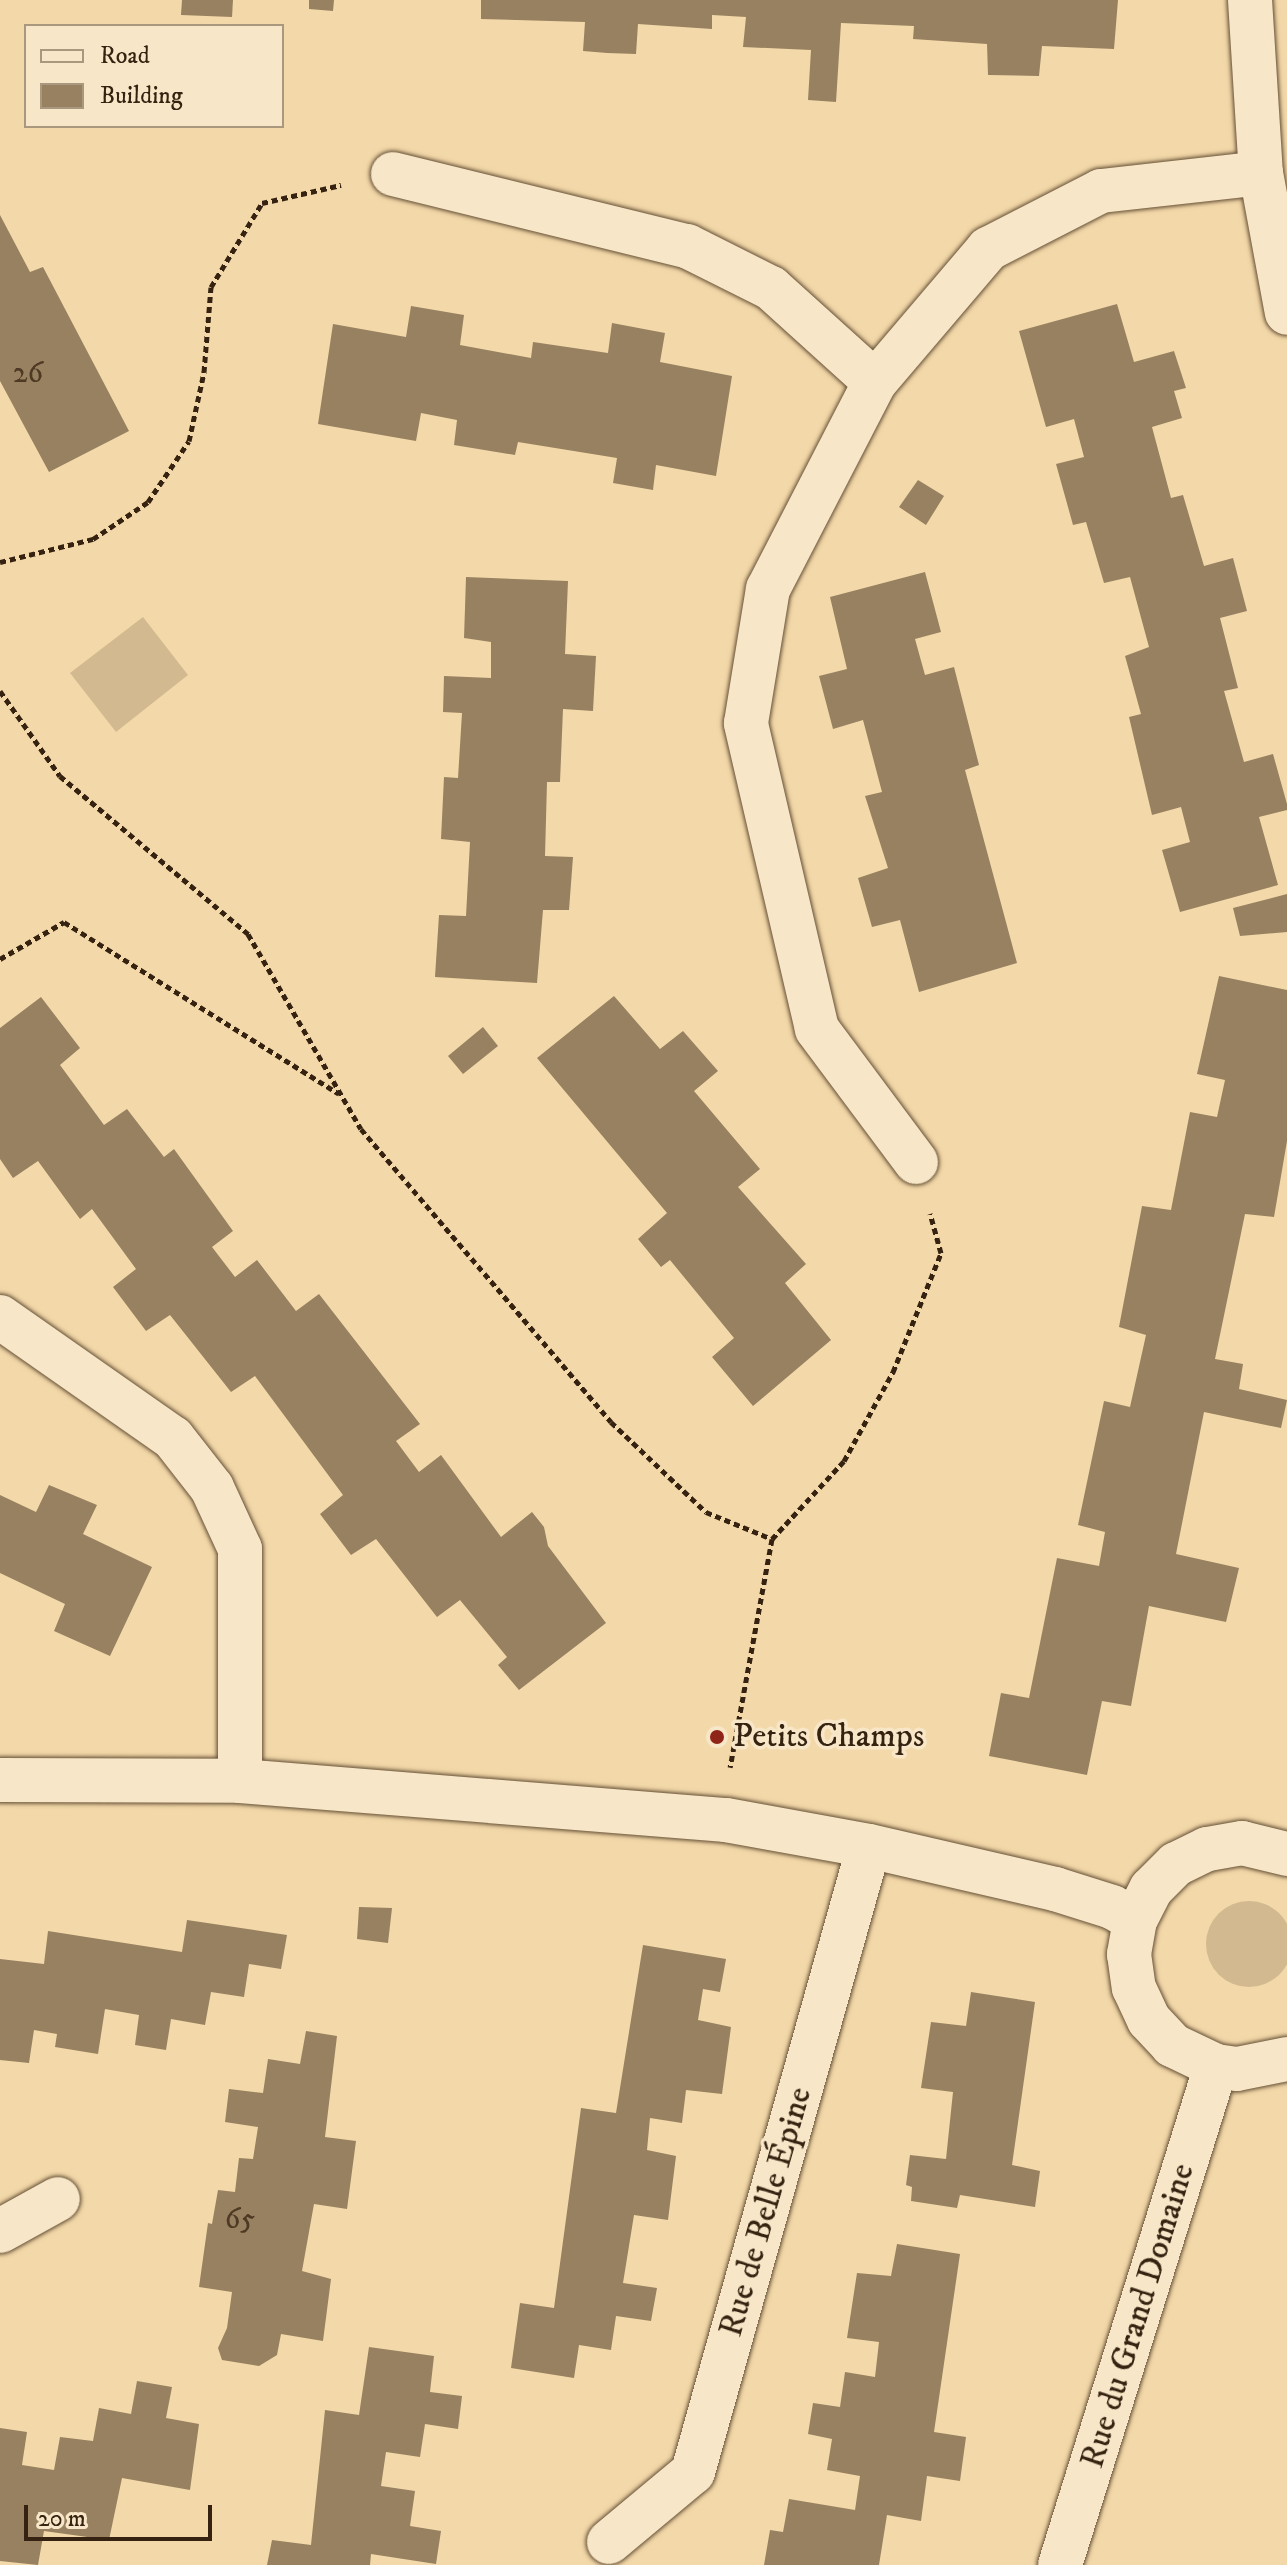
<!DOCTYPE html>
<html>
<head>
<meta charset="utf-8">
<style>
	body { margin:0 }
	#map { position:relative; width:1287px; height:2565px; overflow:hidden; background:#f3d8a9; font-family:"IM FELL DW Pica",serif }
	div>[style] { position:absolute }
	.green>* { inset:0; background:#d3b98f }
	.round { border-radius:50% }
	.building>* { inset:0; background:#988160 }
	.path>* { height:5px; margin-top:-2.5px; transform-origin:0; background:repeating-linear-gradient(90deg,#362210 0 6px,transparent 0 10px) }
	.roads { filter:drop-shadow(0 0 2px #655036) drop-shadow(0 0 2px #655036) }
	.minor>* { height:44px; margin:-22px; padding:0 22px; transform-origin:22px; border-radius:22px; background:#f7e6c7 }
	.dots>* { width:22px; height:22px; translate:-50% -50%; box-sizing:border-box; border:4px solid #f7e6c7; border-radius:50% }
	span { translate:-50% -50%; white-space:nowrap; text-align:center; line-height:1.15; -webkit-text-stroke:7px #f7e6c7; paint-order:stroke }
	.number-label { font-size:30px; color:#4e3a24 }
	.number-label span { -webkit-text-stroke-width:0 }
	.poi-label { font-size:34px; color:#362210 }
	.left { translate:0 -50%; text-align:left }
	.street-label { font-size:34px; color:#362210 }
	.legend { position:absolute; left:24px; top:24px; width:260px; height:104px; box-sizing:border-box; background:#f7e6c7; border:2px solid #aa987e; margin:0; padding:10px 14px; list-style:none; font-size:24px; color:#362210 }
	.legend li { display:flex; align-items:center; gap:16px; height:40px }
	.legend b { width:40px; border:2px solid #aa987e }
	.scale { position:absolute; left:24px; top:2505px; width:188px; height:36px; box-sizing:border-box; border:4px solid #362210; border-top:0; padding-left:10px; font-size:24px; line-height:28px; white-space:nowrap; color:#362210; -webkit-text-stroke:6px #f7e6c7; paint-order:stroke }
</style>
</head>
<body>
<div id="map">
	<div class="green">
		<div style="clip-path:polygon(143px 617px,188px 675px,116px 732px,70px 673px)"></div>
		<div class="round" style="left:1206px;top:1901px;width:86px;height:86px"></div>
	</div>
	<div class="building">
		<div style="clip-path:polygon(182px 0,233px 0,232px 17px,181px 15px)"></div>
		<div style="clip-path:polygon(309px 0,334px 0,333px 11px,309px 9px)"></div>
		<div style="clip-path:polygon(481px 0,1118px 0,1114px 49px,1042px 46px,1039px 76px,988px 75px,987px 44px,913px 39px,914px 26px,841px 23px,836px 102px,808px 100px,811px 50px,743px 47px,746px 17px,712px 15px,712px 29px,638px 24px,636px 54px,607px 53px,583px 51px,585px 22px,481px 19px)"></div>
		<div style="clip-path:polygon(0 215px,30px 272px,43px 267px,129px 431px,49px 472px,0 381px)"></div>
		<div style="clip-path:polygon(1117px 304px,1134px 362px,1174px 351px,1186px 388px,1174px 391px,1182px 418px,1152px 427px,1171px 498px,1183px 495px,1204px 566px,1233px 558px,1247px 611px,1220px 618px,1238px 688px,1224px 691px,1244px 762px,1273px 754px,1287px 804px,1287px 810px,1259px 817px,1278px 885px,1180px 912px,1162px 850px,1190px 842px,1181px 807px,1152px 815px,1129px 717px,1141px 714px,1125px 656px,1149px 647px,1130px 577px,1104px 583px,1086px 522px,1073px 525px,1056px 464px,1084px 457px,1074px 419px,1046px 427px,1019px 331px)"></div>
		<div style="clip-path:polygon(411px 306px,464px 315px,460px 345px,531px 358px,533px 342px,608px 353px,612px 323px,665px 333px,660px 362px,732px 376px,716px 476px,656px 465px,653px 490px,613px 483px,617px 458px,518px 442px,515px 455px,454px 445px,457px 420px,421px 413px,416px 441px,318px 424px,333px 324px,406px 337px)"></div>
		<div style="clip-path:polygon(918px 480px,944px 496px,926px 525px,899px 507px)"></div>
		<div style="clip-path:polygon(925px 572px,941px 632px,915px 639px,925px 675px,954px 667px,979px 765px,965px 770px,1017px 963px,919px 992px,900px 920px,872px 927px,858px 878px,888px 868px,865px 796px,882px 792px,863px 720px,833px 729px,819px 676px,847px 669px,830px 597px)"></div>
		<div style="clip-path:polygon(466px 577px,568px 581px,565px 654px,596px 656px,593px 711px,563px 709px,560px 782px,547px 782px,545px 856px,573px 857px,569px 910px,543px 910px,537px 983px,435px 977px,439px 915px,466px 916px,470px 842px,441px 839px,444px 777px,458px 778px,462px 713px,443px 712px,444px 676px,491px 678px,491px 642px,464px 638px)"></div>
		<div style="clip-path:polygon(1287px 894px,1287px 932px,1240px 936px,1233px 908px)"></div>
		<div style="clip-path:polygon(1219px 976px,1287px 990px,1287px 1141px,1274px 1217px,1245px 1214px,1215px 1359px,1243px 1364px,1239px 1389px,1287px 1400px,1281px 1428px,1204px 1412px,1176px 1554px,1239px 1568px,1226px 1622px,1149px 1606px,1131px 1706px,1102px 1701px,1087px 1775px,989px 1756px,1001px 1693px,1029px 1698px,1057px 1558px,1099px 1566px,1105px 1532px,1078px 1525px,1104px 1401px,1130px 1407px,1146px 1335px,1119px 1327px,1142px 1206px,1171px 1210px,1190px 1112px,1217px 1117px,1225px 1080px,1197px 1074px)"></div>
		<div style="clip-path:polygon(614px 996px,660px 1049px,683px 1031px,718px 1071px,694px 1091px,760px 1169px,738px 1187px,806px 1264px,785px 1283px,831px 1340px,753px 1406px,712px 1357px,734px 1338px,670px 1260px,661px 1267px,638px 1239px,667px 1213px,537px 1058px)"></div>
		<div style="clip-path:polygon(41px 997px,80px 1048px,60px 1065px,104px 1125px,127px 1109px,164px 1157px,174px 1149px,210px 1199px,233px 1231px,212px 1247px,235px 1277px,257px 1260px,296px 1311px,319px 1294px,420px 1424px,396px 1441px,419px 1472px,441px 1455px,501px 1537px,532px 1512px,544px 1527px,548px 1546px,606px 1623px,519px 1690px,498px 1665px,507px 1657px,460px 1600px,437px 1617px,376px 1539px,351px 1555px,320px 1514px,343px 1495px,255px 1376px,231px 1392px,170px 1315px,146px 1331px,113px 1287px,136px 1269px,92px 1209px,80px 1219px,38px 1161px,13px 1178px,0 1159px,0 1028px)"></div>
		<div style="clip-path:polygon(483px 1027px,498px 1046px,463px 1074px,448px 1056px)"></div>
		<div style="clip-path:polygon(49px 1485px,97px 1505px,83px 1534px,152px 1567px,110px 1656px,54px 1631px,65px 1604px,0 1573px,0 1495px,36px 1512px)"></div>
		<div style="clip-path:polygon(359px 1907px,392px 1908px,388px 1943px,357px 1939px)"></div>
		<div style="clip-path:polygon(187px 1920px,287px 1935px,281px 1969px,249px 1964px,244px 1997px,211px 1992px,205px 2025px,171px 2019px,166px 2050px,135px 2045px,139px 2015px,105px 2009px,98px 2054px,55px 2047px,57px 2034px,34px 2030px,29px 2063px,0 2060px,0 1959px,44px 1964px,48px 1931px,182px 1952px)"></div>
		<div style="clip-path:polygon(643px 1945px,726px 1959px,720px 1992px,703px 1989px,698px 2020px,731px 2027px,722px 2094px,686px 2090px,682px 2123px,650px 2118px,647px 2150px,676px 2156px,668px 2220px,634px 2215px,623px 2283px,657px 2288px,651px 2321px,616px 2316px,611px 2350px,579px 2345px,574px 2378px,511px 2368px,520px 2303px,554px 2308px,581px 2108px,616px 2113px)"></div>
		<div style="clip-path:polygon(971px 1992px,1035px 2002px,1012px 2165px,1040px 2171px,1035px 2207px,960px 2195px,957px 2208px,911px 2201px,912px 2187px,906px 2185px,910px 2155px,946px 2159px,953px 2092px,921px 2088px,931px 2022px,966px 2026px)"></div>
		<div style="clip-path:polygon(306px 2031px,337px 2036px,325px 2137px,356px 2141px,347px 2209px,314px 2204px,302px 2271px,331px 2279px,323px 2341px,281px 2334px,277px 2355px,259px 2366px,222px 2360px,218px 2348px,227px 2328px,232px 2292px,199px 2287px,208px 2223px,212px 2224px,218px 2190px,235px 2192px,239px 2158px,253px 2159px,258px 2127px,225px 2122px,229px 2089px,263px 2093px,268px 2059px,300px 2064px)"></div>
		<div style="clip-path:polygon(897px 2244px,960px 2254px,934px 2432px,966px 2437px,960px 2481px,927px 2476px,921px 2521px,887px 2515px,879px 2565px,764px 2565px,770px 2530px,783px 2532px,789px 2499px,855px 2510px,860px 2476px,827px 2470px,832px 2439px,808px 2434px,813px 2403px,840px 2407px,845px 2372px,875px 2377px,879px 2342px,847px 2338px,857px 2273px,891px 2276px)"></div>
		<div style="clip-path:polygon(369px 2347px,434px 2356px,430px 2392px,462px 2396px,458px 2429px,425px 2424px,420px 2457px,386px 2452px,381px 2486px,415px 2491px,410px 2526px,441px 2531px,436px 2564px,371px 2554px,370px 2565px,267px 2565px,272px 2540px,311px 2545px,325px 2410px,359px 2415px)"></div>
		<div style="clip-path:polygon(137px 2381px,172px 2387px,166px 2418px,199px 2424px,190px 2490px,122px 2478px,109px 2540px,44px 2531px,38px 2565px,0 2561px,0 2428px,27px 2432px,22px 2465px,54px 2470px,60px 2437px,93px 2441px,99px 2408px,131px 2414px)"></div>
	</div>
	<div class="path">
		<div style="left:0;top:562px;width:96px;rotate:-13.9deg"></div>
		<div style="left:93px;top:539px;width:66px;rotate:-33.9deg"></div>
		<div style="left:148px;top:502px;width:73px;rotate:-56.1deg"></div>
		<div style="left:189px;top:441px;width:71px;rotate:-77.7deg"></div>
		<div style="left:204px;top:372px;width:85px;rotate:-85.3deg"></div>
		<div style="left:211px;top:287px;width:98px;rotate:-58.7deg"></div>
		<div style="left:262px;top:203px;width:81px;rotate:-12.8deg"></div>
		<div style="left:0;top:691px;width:104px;rotate:54.8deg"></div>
		<div style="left:60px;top:776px;width:246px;rotate:40deg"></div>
		<div style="left:248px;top:934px;width:225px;rotate:59.9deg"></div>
		<div style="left:361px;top:1129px;width:385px;rotate:49.5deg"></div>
		<div style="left:611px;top:1422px;width:131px;rotate:43.5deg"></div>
		<div style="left:706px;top:1512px;width:71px;rotate:22.2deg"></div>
		<div style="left:772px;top:1539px;width:232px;rotate:100.4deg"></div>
		<div style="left:0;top:959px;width:74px;rotate:-30deg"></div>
		<div style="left:64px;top:922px;width:324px;rotate:32deg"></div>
		<div style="left:772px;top:1539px;width:106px;rotate:-47.3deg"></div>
		<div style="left:844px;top:1461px;width:102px;rotate:-61.2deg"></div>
		<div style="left:893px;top:1372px;width:128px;rotate:-68deg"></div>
		<div style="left:941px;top:1253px;width:41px;rotate:-105.4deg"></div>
	</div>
	<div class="roads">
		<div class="minor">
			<div style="left:1250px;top:0;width:173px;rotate:86.4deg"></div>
			<div style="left:1261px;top:173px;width:142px;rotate:79.5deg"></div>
			<div style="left:393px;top:174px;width:303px;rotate:13.8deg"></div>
			<div style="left:687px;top:246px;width:94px;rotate:26.6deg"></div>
			<div style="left:771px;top:288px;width:140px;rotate:42.1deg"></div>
			<div style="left:916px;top:1162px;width:166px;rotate:-126.7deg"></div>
			<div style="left:817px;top:1029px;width:314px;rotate:-103.1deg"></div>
			<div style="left:746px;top:723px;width:136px;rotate:-80.7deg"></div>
			<div style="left:768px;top:589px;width:233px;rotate:-62.7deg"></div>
			<div style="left:875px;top:382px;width:175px;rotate:-49.6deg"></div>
			<div style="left:988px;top:249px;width:127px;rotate:-27.2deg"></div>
			<div style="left:1101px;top:191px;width:161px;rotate:-6.4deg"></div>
			<div style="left:0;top:1317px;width:211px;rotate:35deg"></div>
			<div style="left:173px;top:1438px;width:63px;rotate:52deg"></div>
			<div style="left:212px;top:1488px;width:67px;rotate:65.3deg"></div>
			<div style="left:240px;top:1549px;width:232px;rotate:90deg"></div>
			<div style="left:0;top:1780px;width:240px;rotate:0.2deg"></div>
			<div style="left:240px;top:1781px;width:488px;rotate:4.6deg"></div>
			<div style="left:726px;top:1820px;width:145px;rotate:10.3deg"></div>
			<div style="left:869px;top:1846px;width:191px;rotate:13deg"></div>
			<div style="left:1055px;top:1889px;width:60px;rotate:17.5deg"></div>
			<div style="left:1112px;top:1907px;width:26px;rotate:29deg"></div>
			<div style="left:1287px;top:1854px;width:46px;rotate:-166.3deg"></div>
			<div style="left:1242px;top:1843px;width:36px;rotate:170deg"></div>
			<div style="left:1207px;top:1849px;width:34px;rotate:154deg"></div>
			<div style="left:1176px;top:1864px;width:35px;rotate:135deg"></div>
			<div style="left:1151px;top:1889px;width:35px;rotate:117deg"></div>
			<div style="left:1135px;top:1920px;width:35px;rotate:100deg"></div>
			<div style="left:1129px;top:1954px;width:34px;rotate:82deg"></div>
			<div style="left:1134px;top:1988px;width:35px;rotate:65deg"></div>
			<div style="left:1149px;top:2020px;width:34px;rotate:47deg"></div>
			<div style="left:1172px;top:2045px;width:49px;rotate:25.5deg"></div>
			<div style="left:1216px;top:2066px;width:21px;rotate:8deg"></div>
			<div style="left:1237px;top:2069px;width:51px;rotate:-11.3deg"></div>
			<div style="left:0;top:2231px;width:66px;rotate:-28.9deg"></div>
			<div style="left:609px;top:2542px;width:109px;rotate:-39.8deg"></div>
			<div style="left:693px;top:2472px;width:650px;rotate:-74.3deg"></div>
			<div style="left:1060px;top:2565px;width:523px;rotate:-72.64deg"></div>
		</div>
	</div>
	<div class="dots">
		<div style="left:717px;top:1737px;background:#8f2418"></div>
	</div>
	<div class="number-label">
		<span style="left:28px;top:374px">26</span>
		<span style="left:240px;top:2220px">65</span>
	</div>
	<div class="poi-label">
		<span class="left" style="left:733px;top:1737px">Petits Champs</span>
	</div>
	<div class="street-label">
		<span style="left:766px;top:2212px;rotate:-74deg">Rue de Belle Épine</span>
		<span style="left:1138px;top:2316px;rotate:-73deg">Rue du Grand Domaine</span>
	</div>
	<ul class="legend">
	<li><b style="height:10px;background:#f7e6c7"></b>Road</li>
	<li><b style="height:22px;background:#988160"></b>Building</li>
	</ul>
	<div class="scale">20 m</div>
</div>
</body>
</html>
